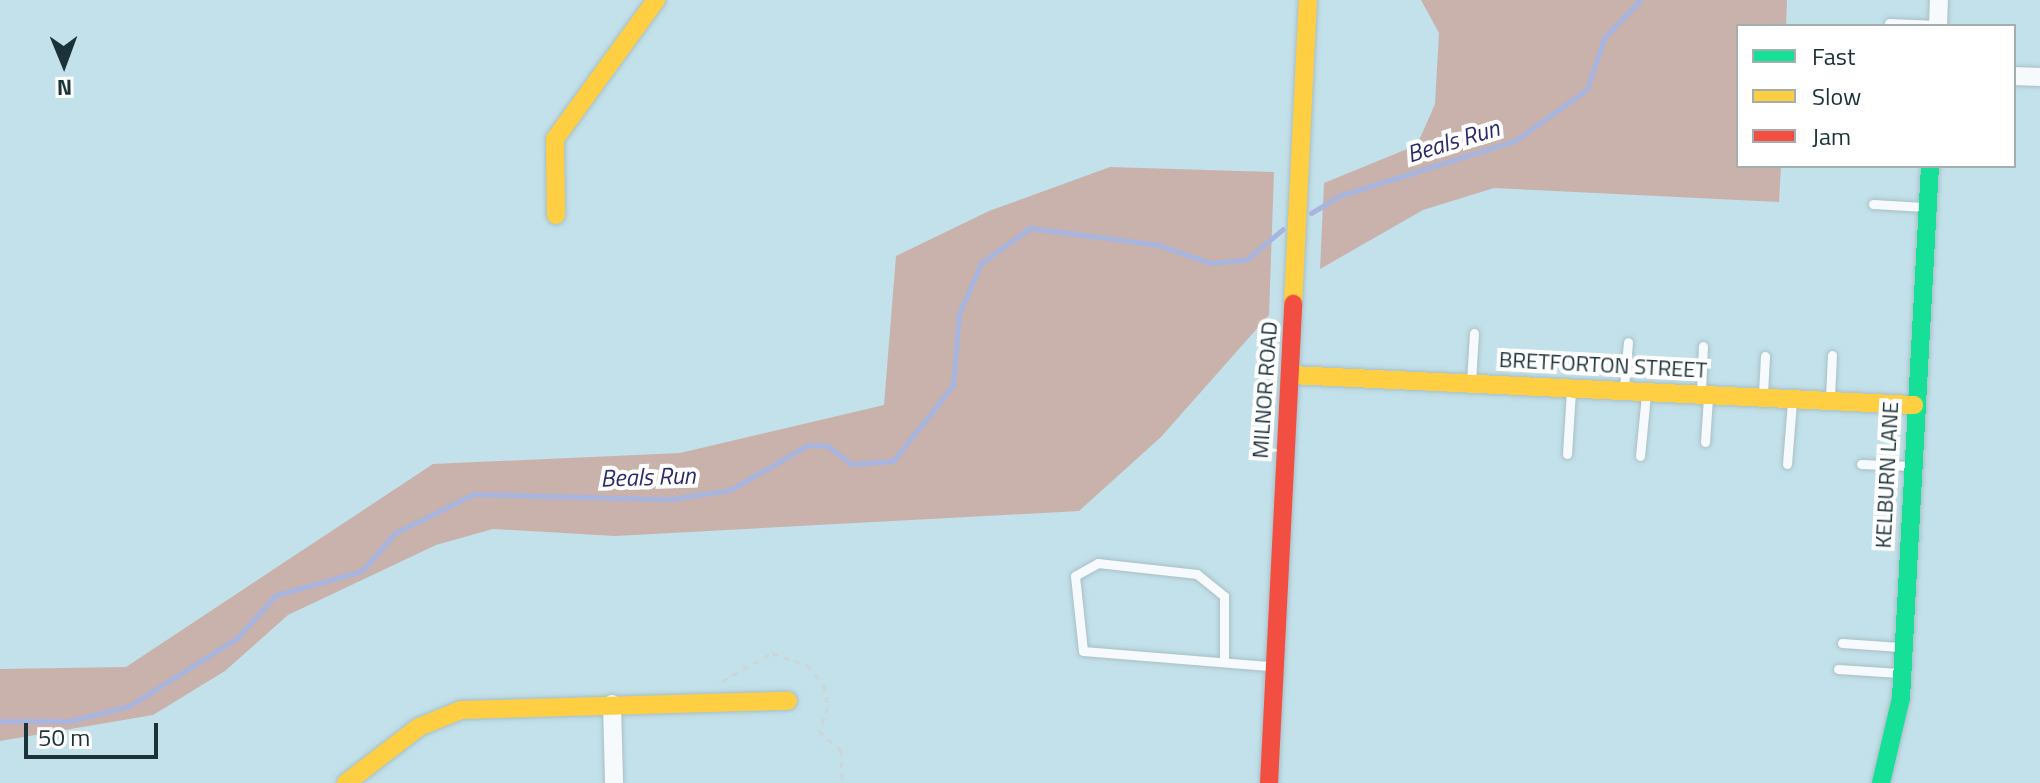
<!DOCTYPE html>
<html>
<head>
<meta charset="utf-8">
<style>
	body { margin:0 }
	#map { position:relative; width:2040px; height:783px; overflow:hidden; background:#c3e1ea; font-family:"Titillium Web",sans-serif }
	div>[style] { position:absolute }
	.forest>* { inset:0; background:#c8b2ab }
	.stream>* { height:5px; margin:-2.5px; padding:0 2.5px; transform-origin:2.5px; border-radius:2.5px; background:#a7b5df }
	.path>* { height:3px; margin-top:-1.5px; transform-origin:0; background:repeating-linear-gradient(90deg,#ccd6d9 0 6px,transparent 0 12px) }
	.roads { filter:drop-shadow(0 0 2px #a8bfc6) drop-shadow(0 0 2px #a8bfc6) }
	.lane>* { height:9px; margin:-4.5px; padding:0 4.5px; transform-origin:4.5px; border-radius:4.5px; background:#f6fafc }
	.street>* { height:18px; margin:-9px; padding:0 9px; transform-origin:9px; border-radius:9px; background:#f6fafc }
	.fast>* { height:18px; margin:-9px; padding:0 9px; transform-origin:9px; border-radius:9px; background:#16e098 }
	.slow>* { height:18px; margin:-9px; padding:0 9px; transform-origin:9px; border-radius:9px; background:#ffcf43 }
	.jam>* { height:18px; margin:-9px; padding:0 9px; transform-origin:9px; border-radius:9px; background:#f24e42 }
	span { translate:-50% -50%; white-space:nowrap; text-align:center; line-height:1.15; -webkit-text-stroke:8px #fff; paint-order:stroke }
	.street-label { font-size:22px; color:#1b3238 }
	.water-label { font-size:24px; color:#2a296c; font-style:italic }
	.legend { position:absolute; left:1736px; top:24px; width:280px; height:144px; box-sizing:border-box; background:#fff; border:2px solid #a4adaf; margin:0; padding:10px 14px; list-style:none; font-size:24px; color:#1b3238 }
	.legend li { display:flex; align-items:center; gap:16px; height:40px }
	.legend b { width:40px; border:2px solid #a4adaf }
	.north { position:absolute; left:24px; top:24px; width:80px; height:80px; -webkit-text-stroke:6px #fff; paint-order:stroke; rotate:179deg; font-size:22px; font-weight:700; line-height:32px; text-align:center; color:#1b3238 }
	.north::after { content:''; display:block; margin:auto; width:28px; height:36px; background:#1b3238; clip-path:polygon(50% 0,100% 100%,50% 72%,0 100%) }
	.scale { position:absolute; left:24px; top:723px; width:134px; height:36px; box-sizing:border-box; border:4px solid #1b3238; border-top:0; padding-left:10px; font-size:24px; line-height:28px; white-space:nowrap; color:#1b3238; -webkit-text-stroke:6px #fff; paint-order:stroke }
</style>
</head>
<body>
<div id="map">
	<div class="forest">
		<div style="clip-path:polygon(1421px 0,1787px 0,1786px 26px,1738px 26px,1738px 166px,1781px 166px,1779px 202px,1494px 188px,1423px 210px,1320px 269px,1324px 183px,1417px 145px,1435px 104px,1439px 33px)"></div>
		<div style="clip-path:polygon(1110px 167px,1274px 172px,1269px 315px,1161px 437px,1079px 511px,615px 536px,493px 529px,436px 545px,288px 615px,225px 671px,153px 715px,0 741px,0 669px,126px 667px,433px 464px,680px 453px,884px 405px,896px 256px,989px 211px)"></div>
	</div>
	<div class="stream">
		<div style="left:1311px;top:213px;width:33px;rotate:-31deg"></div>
		<div style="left:1339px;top:196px;width:184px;rotate:-17.4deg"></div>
		<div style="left:1515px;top:141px;width:89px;rotate:-35.8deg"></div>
		<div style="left:1587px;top:89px;width:54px;rotate:-71.6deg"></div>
		<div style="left:1604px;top:38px;width:52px;rotate:-46.5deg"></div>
		<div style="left:0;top:721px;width:70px"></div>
		<div style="left:70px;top:721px;width:61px;rotate:-14.3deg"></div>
		<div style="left:129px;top:706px;width:128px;rotate:-32.2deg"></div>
		<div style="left:237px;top:638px;width:58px;rotate:-47.8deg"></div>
		<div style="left:276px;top:595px;width:89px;rotate:-15.6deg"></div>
		<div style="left:362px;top:571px;width:50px;rotate:-49deg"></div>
		<div style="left:395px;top:533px;width:88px;rotate:-26.3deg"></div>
		<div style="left:474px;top:494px;width:196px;rotate:1.5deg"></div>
		<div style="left:670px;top:499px;width:61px;rotate:-8.5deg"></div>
		<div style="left:730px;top:490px;width:90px;rotate:-30deg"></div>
		<div style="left:808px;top:445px;width:20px;rotate:3deg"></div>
		<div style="left:828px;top:446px;width:29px;rotate:38deg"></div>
		<div style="left:851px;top:464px;width:42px;rotate:-4.1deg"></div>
		<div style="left:893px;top:461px;width:97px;rotate:-51.7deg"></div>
		<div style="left:953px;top:385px;width:71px;rotate:-85.2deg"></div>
		<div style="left:959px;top:314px;width:56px;rotate:-66.7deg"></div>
		<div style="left:981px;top:263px;width:60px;rotate:-35.5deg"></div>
		<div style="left:1030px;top:228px;width:130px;rotate:7.5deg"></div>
		<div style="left:1159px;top:245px;width:54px;rotate:19.4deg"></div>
		<div style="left:1210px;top:263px;width:36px;rotate:-5deg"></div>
		<div style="left:1246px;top:260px;width:48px;rotate:-40deg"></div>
	</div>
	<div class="path">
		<div style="left:722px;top:681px;width:57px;rotate:-29.2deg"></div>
		<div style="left:772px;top:653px;width:37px;rotate:19deg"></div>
		<div style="left:807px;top:665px;width:26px;rotate:50deg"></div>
		<div style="left:824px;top:685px;width:22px;rotate:80deg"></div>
		<div style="left:828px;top:707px;width:26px;rotate:111deg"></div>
		<div style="left:819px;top:731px;width:29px;rotate:41deg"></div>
		<div style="left:841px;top:750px;width:33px;rotate:88deg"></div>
	</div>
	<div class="roads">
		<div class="lane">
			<div style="left:1889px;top:23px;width:49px;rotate:2.3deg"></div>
			<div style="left:1873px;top:204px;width:51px;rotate:3.4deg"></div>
			<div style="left:1471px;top:382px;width:49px;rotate:-86.5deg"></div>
			<div style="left:1624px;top:387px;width:45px;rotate:-84.9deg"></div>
			<div style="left:1701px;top:391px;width:45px;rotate:-87.5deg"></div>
			<div style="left:1763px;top:394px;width:38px;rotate:-87deg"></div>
			<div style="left:1830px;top:397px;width:42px;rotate:-87.3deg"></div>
			<div style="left:1705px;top:442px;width:44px;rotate:-86.1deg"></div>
			<div style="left:1567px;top:454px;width:63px;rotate:-86.4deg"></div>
			<div style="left:1640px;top:456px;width:61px;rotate:-84.4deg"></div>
			<div style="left:1787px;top:464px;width:62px;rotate:-85.4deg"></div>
			<div style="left:1861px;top:464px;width:50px;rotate:2.3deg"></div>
			<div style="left:1842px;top:643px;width:58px;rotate:3.9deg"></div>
			<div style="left:1224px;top:662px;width:66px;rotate:-90deg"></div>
			<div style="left:1224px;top:596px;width:35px;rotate:-141deg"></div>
			<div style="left:1197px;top:574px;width:100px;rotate:-173.7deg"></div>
			<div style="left:1098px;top:563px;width:26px;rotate:151deg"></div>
			<div style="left:1075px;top:576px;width:75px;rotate:83.9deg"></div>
			<div style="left:1083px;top:651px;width:189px;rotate:4.6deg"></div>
			<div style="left:1838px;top:669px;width:61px;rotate:3.8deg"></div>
		</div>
		<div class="street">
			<div style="left:1938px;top:26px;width:26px;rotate:-88deg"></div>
			<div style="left:2014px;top:76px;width:26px;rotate:2deg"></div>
			<div style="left:612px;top:704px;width:79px;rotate:88.5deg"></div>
		</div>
		<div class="fast">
			<div style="left:1881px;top:783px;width:87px;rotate:-76.8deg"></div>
			<div style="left:1901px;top:698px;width:533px;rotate:-86.88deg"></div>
		</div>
		<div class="slow">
			<div style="left:556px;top:215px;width:76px;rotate:-90.8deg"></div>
			<div style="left:555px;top:139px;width:172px;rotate:-54deg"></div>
			<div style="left:1293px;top:304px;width:304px;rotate:-87.2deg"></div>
			<div style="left:1291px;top:375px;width:624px;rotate:2.76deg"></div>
			<div style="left:346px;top:783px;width:92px;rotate:-37.5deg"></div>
			<div style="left:419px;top:727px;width:45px;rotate:-22deg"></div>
			<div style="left:461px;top:710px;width:327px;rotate:-1.6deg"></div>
		</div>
		<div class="jam">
			<div style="left:1269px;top:783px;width:480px;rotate:-87.1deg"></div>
		</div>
	</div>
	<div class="street-label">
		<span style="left:1603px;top:365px;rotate:3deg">BRETFORTON STREET</span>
		<span style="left:1265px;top:390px;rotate:-86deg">MILNOR ROAD</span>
		<span style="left:1887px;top:475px;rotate:-87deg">KELBURN LANE</span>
	</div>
	<div class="water-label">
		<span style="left:1453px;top:141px;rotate:-17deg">Beals Run</span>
		<span style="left:648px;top:477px;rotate:-2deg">Beals Run</span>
	</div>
	<ul class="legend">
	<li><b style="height:10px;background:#16e098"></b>Fast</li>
	<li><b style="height:10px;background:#ffcf43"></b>Slow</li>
	<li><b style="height:10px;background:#f24e42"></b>Jam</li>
	</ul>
	<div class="north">N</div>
	<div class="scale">50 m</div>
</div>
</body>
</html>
